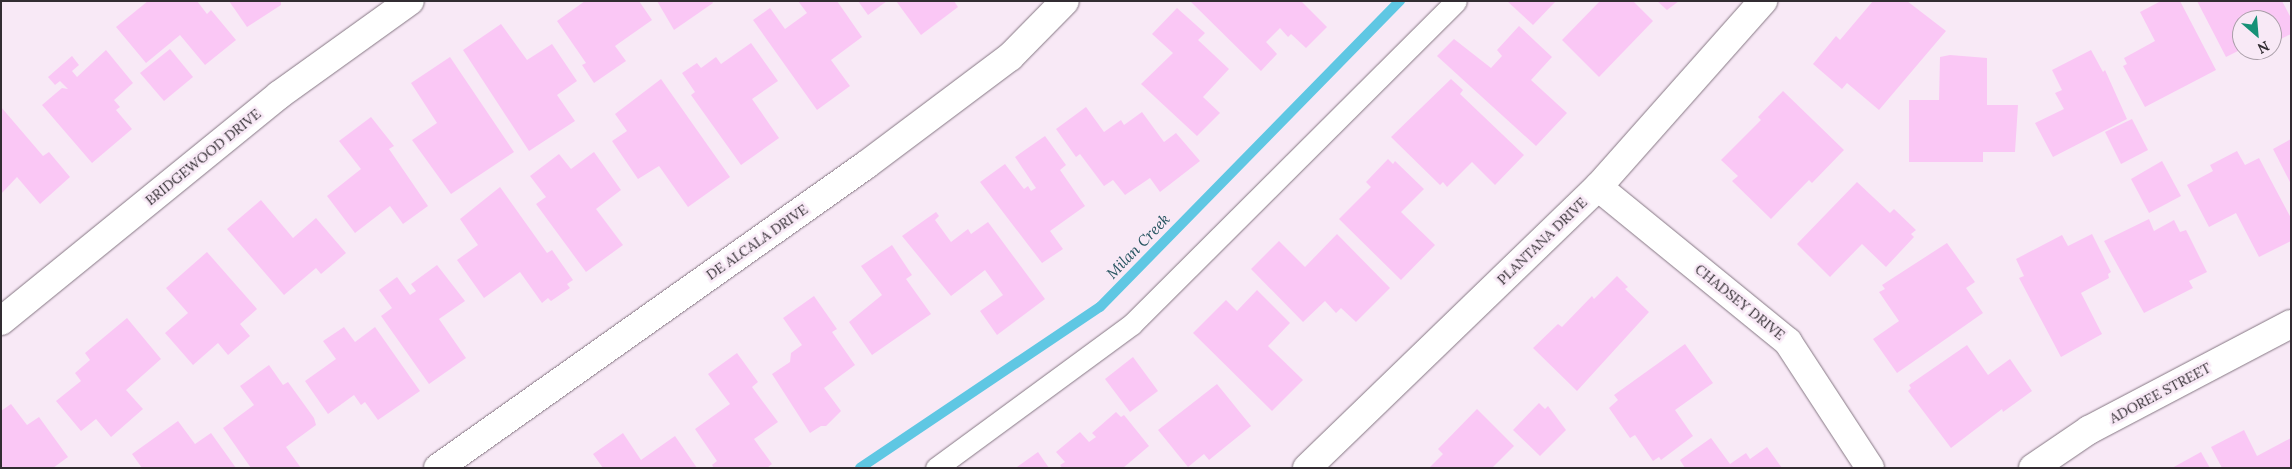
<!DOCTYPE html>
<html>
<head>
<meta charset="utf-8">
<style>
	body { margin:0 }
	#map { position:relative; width:2292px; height:469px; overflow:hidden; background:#f8e9f6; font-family:Lora,serif }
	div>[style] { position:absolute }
	.stream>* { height:10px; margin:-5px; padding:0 5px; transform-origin:5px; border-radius:5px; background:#5fc7e3 }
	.building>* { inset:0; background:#fac7f5 }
	.roads { filter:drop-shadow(0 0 1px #857783) drop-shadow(0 0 1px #857783) }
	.service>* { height:21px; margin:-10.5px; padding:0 10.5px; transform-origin:10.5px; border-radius:10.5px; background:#fff }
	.minor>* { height:28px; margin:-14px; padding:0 14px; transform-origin:14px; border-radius:14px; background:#fff }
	span { translate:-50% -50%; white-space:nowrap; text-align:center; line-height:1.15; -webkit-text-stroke:5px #f8e9f6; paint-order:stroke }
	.street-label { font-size:14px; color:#322d32 }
	.water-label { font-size:15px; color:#275561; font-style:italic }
	.frame { position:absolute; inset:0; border:2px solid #322d32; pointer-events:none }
	.north { position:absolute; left:2232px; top:10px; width:50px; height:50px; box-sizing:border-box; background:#f8e9f6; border:1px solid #a99ea8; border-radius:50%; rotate:153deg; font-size:14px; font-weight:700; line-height:20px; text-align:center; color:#322d32 }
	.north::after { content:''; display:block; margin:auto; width:18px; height:22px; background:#179177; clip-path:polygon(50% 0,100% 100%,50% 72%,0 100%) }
</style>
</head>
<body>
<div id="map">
	<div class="stream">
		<div style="left:860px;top:468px;width:289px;rotate:-33.9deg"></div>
		<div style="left:1100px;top:307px;width:429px;rotate:-45.6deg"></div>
	</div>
	<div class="building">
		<div style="clip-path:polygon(148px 1px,197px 1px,207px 14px,211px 10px,236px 40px,205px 65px,180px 35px,146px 63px,116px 27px)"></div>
		<div style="clip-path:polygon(229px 1px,281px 1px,281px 5px,247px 27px)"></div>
		<div style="clip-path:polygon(585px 1px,639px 1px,652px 20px,615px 46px,626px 61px,594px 83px,582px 65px,586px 63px,557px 21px)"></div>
		<div style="clip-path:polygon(657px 1px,712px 1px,713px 3px,674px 30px)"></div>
		<div style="clip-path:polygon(798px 1px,837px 1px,862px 37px,831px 60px,850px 86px,817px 110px,753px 20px,770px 8px,785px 29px,807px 13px)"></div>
		<div style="clip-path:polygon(858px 1px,887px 1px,868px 15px)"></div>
		<div style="clip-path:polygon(896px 1px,954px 1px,958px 7px,921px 35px)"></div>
		<div style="clip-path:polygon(1190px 1px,1301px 1px,1327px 27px,1306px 48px,1291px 34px,1288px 37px,1280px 28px,1266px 42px,1277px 54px,1261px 71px)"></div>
		<div style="clip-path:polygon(1507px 1px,1556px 1px,1533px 25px)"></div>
		<div style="clip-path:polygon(1600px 1px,1633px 1px,1653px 21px,1599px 77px,1562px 40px)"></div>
		<div style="clip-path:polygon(1657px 1px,1679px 1px,1667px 10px)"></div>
		<div style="clip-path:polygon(1873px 1px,1907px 1px,1946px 31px,1879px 110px,1847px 83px,1842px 89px,1813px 64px,1836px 36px,1840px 40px)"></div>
		<div style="clip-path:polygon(2161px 1px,2180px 1px,2216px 70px,2145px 107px,2123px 66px,2127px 64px,2124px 58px,2155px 41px,2140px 12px)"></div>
		<div style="clip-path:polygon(2197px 1px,2282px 1px,2291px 18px,2291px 34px,2272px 43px,2272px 20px,2242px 20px,2242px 49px,2226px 57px)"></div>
		<div style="clip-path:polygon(1177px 8px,1205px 33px,1198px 40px,1229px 69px,1203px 97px,1220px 113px,1197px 136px,1141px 84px,1173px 53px,1152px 34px)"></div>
		<div style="clip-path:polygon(501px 24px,527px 60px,552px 44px,577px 81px,557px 95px,575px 121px,529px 151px,463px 50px)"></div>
		<div style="clip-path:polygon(1519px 26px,1552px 57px,1531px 80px,1567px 113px,1536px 146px,1437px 56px,1454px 39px,1491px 68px,1502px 56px,1497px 50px)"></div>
		<div style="clip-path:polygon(751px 43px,778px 81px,752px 99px,779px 138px,741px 165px,691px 95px,695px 92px,682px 73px,697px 63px,701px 68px,716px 57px,721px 64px)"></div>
		<div style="clip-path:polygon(170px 49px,193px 77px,164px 101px,140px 73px)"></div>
		<div style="clip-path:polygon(106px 50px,133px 83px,114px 100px,120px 107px,116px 110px,132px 129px,92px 163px,42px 105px,62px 88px,68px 89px,60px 81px,55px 85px,48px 77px,72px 56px,79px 65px,72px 71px,77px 77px)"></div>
		<div style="clip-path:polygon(2091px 50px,2103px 72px,2105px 70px,2127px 119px,2053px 157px,2035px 123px,2064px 109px,2055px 93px,2062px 90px,2052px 70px)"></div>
		<div style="clip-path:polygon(1950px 55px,1987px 58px,1987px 105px,2018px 105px,2015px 152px,1983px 152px,1983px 162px,1909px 162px,1909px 100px,1939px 100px,1940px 57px)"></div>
		<div style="clip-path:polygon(450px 57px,514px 152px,451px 194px,412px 140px,437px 123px,411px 83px)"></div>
		<div style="clip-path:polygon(661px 79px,730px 177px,688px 207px,659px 166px,638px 179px,612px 141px,627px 131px,615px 114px)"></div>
		<div style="clip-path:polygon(1451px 79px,1463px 90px,1460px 94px,1524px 155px,1495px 185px,1472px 162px,1447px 187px,1443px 182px,1440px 185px,1391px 137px)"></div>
		<div style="clip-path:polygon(1783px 91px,1844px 150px,1812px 183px,1809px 180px,1771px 219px,1732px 181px,1738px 176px,1721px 160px,1761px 120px,1758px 117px)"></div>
		<div style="clip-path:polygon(1px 107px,43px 156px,49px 152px,70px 177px,40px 204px,17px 177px,1px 194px)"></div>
		<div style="clip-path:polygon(1086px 107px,1104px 132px,1121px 120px,1124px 125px,1142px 112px,1164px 142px,1176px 133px,1200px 161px,1160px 192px,1150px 178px,1125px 195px,1113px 180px,1104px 186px,1080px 154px,1076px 157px,1056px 129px)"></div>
		<div style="clip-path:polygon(371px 117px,394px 146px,389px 149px,428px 206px,403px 224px,390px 206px,355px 233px,327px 196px,361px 169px,339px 141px)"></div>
		<div style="clip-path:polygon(2132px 119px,2148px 150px,2121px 164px,2105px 132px)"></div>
		<div style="clip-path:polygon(1045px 136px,1066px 165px,1060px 170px,1085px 206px,1050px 231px,1063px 249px,1042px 263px,980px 182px,1005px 164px,1024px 189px,1028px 186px,1031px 191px,1036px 188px,1015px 157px)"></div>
		<div style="clip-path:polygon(2291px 139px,2291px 184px,2273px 149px)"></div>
		<div style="clip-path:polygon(2237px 151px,2245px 165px,2259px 158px,2291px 218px,2291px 241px,2259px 257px,2236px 213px,2209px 227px,2187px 185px,2213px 171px,2210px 165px)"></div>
		<div style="clip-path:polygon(594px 152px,621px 190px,596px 209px,623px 245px,586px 272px,536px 204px,546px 197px,530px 176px,559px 154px,571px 169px)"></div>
		<div style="clip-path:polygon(1388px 159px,1393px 164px,1395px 161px,1424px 189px,1401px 212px,1435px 245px,1401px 280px,1339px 219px,1371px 187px,1366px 182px)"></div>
		<div style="clip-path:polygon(2162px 161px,2181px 196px,2149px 213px,2131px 179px)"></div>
		<div style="clip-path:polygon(1857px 182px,1890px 213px,1894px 209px,1916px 230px,1911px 234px,1914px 237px,1886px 267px,1862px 244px,1830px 277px,1797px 244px)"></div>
		<div style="clip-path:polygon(500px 187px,547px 253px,552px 250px,573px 280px,567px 284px,570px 288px,551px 301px,548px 298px,542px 303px,520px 272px,484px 298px,457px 260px,478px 245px,460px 219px)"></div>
		<div style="clip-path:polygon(261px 200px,293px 238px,316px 218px,346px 253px,321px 274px,316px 268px,284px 295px,227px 229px)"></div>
		<div style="clip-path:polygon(936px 212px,939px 216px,935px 220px,951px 242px,968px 229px,971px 234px,988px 222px,1045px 299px,997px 335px,980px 311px,1003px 295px,985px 270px,951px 296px,902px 236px)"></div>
		<div style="clip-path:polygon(2149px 219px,2154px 231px,2174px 220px,2180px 232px,2186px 230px,2207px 272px,2189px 281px,2193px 288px,2144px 313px,2104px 241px)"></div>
		<div style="clip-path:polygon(1337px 234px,1390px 288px,1356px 322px,1341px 308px,1336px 313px,1325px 301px,1303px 322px,1251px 269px,1279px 241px,1305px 267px)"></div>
		<div style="clip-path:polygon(2092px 234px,2111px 272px,2108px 274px,2109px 278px,2081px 293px,2102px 334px,2061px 357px,2019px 278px,2024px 276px,2016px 259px,2062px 235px,2068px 246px)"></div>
		<div style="clip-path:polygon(1947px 243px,1975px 282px,1966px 288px,1983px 313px,1897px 373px,1873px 339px,1899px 321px,1879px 292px,1885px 289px,1882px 285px)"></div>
		<div style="clip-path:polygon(892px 245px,912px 275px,906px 279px,931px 314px,872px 355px,849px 322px,882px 295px,861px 266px)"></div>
		<div style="clip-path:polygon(207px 252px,257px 309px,240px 324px,250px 336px,228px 355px,218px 343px,193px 365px,165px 333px,188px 313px,166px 288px)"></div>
		<div style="clip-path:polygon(437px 265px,465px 301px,439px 319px,466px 358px,429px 384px,381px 316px,392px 308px,379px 290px,397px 277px,410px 295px,416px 291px,411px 284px)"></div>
		<div style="clip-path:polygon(1617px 276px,1628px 287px,1625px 289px,1649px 312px,1577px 391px,1533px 348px,1558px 324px,1562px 327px,1592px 296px,1594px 299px)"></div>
		<div style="clip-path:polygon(1257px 290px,1290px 323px,1268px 346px,1303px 380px,1272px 411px,1193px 333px,1226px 300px,1237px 311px)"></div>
		<div style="clip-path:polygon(814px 296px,837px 329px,832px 332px,855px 365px,824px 388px,841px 411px,826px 426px,821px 426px,810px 433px,772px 374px,790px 362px,791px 353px,802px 345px,783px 318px)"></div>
		<div style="clip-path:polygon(127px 318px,161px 359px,126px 390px,143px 409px,111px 437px,96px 419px,81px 431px,56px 401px,81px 381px,75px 373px,90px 360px,85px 353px)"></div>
		<div style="clip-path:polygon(344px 327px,355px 342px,375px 327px,420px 391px,378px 420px,365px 402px,361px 405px,354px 395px,328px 414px,305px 381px,336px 359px,323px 341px)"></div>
		<div style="clip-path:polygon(1685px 344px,1713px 383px,1675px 410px,1693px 436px,1661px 460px,1659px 457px,1653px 461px,1635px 435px,1630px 438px,1609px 408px,1618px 400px,1614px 395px)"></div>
		<div style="clip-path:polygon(1967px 345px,1988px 375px,2010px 359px,2032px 391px,2003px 412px,2002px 409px,1951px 448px,1908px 391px,1911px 388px,1909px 385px)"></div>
		<div style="clip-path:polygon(737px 353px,758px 382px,752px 387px,778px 422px,754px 439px,772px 464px,767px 468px,714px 468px,712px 465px,717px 461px,695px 429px,730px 404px,708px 374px)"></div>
		<div style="clip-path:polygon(1133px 357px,1158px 391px,1130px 412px,1105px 379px)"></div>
		<div style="clip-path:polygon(269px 365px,283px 385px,288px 382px,314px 418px,316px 425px,286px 447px,301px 468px,251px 468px,223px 428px,254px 405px,240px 386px)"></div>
		<div style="clip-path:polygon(1217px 384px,1251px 426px,1209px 460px,1204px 454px,1188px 467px,1158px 430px)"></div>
		<div style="clip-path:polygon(1539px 403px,1545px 409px,1548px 406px,1566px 430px,1540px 456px,1513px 430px)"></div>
		<div style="clip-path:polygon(11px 404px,27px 425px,39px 417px,68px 457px,53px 468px,1px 468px,1px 411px)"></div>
		<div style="clip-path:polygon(1477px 409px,1514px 446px,1492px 468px,1429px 468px,1443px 454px,1438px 449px)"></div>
		<div style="clip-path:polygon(1116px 412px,1121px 417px,1124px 415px,1149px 446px,1123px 468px,1062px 468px,1060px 465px,1065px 462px,1056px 452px,1080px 432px,1089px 442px,1096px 437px,1092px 433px)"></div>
		<div style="clip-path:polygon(178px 421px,195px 444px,211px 433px,236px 468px,142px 468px,132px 454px)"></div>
		<div style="clip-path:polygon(2244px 430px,2257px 456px,2291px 438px,2291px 468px,2222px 468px,2211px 447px)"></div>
		<div style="clip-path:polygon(623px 433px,641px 460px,675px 436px,697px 468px,603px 468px,593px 454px)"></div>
		<div style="clip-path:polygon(1711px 438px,1730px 464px,1746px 453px,1750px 459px,1767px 447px,1782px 468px,1685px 468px,1680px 460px)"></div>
		<div style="clip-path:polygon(1038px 452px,1049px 468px,1018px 468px,1017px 467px)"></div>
		<div style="clip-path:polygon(2201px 452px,2210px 468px,2172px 468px)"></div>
	</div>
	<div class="roads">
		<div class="service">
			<div style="left:936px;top:468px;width:243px;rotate:-36.3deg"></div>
			<div style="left:1132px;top:324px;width:457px;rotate:-44.9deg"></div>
		</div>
		<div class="minor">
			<div style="left:1598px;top:187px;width:245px;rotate:39.2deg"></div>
			<div style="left:1788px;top:342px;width:150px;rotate:56.9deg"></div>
			<div style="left:1px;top:321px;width:358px;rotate:-39.1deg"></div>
			<div style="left:279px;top:95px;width:161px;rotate:-35.7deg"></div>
			<div style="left:438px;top:468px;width:524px;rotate:-35.3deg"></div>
			<div style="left:866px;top:165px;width:180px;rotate:-36.9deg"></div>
			<div style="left:1010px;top:57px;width:78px;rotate:-45.5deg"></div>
			<div style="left:1307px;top:468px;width:405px;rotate:-44deg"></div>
			<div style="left:1598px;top:187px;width:249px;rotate:-48.4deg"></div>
			<div style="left:2033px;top:468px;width:68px;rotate:-34.2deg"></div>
			<div style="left:2089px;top:430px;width:228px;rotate:-27.7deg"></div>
		</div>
	</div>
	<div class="street-label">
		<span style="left:203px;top:157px;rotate:-39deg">BRIDGEWOOD DRIVE</span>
		<span style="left:1542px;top:241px;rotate:-44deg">PLANTANA DRIVE</span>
		<span style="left:757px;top:242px;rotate:-35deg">DE ALCALA DRIVE</span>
		<span style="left:1740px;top:302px;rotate:39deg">CHADSEY DRIVE</span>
		<span style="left:2160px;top:393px;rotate:-28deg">ADOREE STREET</span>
	</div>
	<div class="water-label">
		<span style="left:1138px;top:246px;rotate:-46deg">Milan Creek</span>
	</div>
	<div class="frame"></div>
	<div class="north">N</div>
</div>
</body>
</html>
